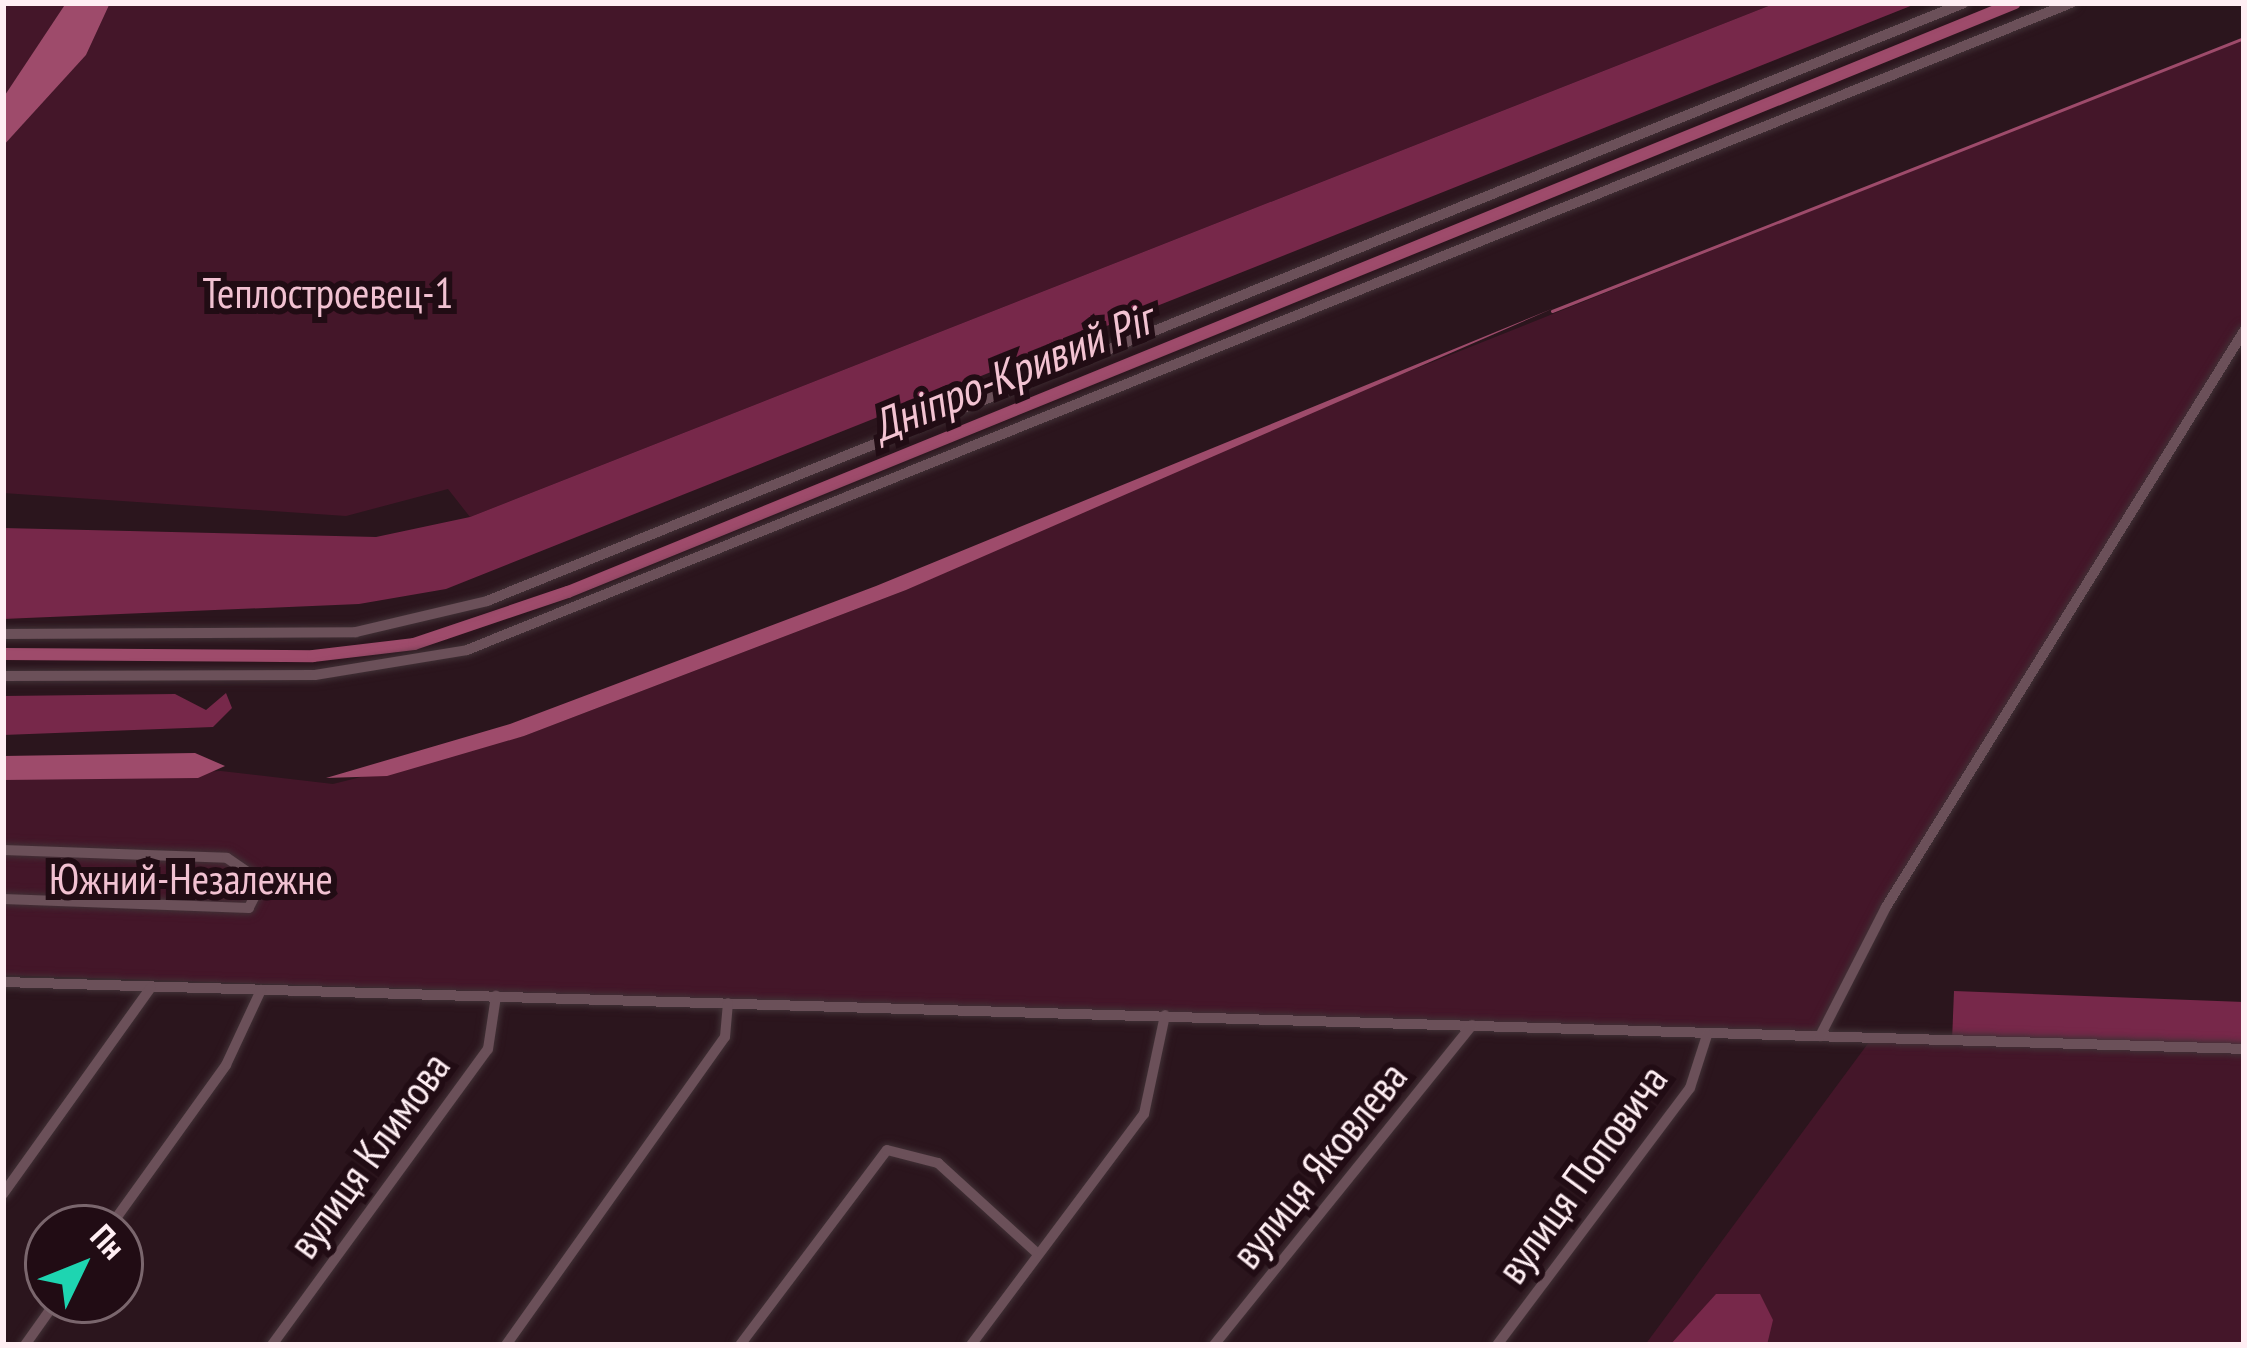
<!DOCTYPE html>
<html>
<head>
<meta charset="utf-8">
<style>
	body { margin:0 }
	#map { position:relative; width:2247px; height:1348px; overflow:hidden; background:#2b151d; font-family:"PT Sans Narrow",sans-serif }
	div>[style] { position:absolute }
	.green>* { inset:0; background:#441629 }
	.forest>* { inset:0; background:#77284a }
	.water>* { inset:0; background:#9e4b6b }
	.stream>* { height:3px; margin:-1.5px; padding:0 1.5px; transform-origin:1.5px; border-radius:1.5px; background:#9e4b6b }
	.canal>* { height:12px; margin:-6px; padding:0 6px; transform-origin:6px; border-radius:6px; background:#9e4b6b }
	.roads { filter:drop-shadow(0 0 3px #413136) drop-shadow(0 0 3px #413136) }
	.minor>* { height:10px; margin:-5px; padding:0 5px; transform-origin:5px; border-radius:5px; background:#6b5059 }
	span { translate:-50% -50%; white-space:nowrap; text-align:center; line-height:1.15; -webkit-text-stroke:12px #210c14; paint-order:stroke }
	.park-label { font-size:42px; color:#f1c1d1 }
	.street-label { font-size:42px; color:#ffeef3 }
	.water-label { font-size:45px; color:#f3c3d2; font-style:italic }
	.frame { position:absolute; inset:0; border:6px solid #ffeef3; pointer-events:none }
	.north { position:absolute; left:24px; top:1204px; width:120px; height:120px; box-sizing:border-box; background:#210c14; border:3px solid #7a666d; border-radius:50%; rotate:47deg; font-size:33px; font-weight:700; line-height:48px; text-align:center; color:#ffeef3 }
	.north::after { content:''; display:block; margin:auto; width:42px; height:54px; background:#1ed5b1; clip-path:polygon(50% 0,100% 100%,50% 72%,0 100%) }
</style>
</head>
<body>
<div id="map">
	<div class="green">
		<div style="clip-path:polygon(3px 3px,66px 3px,3px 98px)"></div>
		<div style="clip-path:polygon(110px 3px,1776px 3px,470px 517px,448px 489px,346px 516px,3px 493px,3px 146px,86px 55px)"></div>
		<div style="clip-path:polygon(2244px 38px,2244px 331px,1886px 907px,1820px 1036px,3px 975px,3px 780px,221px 771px,333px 784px,524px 736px,906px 590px,1222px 446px)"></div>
		<div style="clip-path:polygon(1872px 1038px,2244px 1049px,2244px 1345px,1645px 1345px)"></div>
	</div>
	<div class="forest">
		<div style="clip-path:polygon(1776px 3px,1918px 3px,446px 589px,359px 604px,3px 619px,3px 528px,376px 537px,470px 517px)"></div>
		<div style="clip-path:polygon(226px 693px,232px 708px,213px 727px,3px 735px,3px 696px,175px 694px,206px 710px)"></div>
		<div style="clip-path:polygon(1954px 991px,2244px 1002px,2244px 1049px,1952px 1041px)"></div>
		<div style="clip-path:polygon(1716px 1294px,1760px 1294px,1773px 1320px,1767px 1345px,1670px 1345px)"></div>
	</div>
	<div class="water">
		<div style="clip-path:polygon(66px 3px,110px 3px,86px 55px,3px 146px,3px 98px)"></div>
		<div style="clip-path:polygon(1554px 308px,906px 590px,524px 736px,387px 776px,326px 778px,510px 724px,876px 586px)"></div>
		<div style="clip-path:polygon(195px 753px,225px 766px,198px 778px,3px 780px,3px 756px)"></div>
	</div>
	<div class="stream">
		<div style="left:1552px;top:311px;width:744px;rotate:-21.53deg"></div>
	</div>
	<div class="canal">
		<div style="left:3px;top:654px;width:310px;rotate:0.4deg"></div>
		<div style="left:313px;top:656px;width:102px;rotate:-6.8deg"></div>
		<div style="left:414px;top:644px;width:163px;rotate:-18.7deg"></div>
		<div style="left:568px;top:592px;width:1562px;rotate:-22.15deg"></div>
	</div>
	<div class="roads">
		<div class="minor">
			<div style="left:3px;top:634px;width:353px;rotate:-0.3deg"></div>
			<div style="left:356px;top:632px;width:135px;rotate:-13.3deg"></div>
			<div style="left:487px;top:601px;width:1593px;rotate:-22.04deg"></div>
			<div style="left:3px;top:676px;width:312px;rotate:-0.2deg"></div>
			<div style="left:315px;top:675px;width:154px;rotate:-9.3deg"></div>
			<div style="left:467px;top:650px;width:1730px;rotate:-21.97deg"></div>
			<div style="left:3px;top:850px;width:224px;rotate:2deg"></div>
			<div style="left:227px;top:858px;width:42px;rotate:34.4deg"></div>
			<div style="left:262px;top:882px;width:29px;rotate:117deg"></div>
			<div style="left:249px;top:908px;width:246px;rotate:-177.9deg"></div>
			<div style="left:3px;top:982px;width:2242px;rotate:1.71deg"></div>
			<div style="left:1820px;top:1036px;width:145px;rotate:-62.9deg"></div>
			<div style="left:1886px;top:907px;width:678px;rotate:-58.14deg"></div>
			<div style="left:3px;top:1194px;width:254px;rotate:-54.4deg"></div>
			<div style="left:109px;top:1228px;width:201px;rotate:-54.3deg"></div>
			<div style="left:226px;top:1065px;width:83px;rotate:-65deg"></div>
			<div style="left:25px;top:1345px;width:55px;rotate:-54.6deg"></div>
			<div style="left:272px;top:1345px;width:366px;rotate:-53.9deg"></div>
			<div style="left:488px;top:1049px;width:54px;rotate:-81.4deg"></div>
			<div style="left:506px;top:1345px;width:378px;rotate:-54.6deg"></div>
			<div style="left:725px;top:1037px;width:34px;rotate:-85deg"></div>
			<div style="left:740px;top:1345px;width:244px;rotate:-53deg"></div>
			<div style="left:887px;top:1150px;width:53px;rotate:14.3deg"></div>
			<div style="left:938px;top:1163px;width:135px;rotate:42.3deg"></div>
			<div style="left:971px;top:1345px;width:289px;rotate:-53.2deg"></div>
			<div style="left:1144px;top:1114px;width:101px;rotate:-78deg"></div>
			<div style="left:1214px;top:1345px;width:411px;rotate:-51.1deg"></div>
			<div style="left:1497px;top:1345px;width:321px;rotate:-53.1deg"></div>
			<div style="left:1690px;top:1088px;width:56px;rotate:-72.2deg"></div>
		</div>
	</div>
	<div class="park-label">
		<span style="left:328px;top:293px">Теплостроевец-1</span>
		<span style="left:191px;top:879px">Южний-Незалежне</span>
	</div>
	<div class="street-label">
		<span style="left:369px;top:1155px;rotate:-54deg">вулиця Климова</span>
		<span style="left:1319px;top:1165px;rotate:-51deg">вулиця Яковлева</span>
		<span style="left:1582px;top:1174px;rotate:-54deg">вулиця Поповича</span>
	</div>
	<div class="water-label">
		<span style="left:1012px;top:372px;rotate:-22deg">Дніпро-Кривий Ріг</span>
	</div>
	<div class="frame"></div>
	<div class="north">Пн</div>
</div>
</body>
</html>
